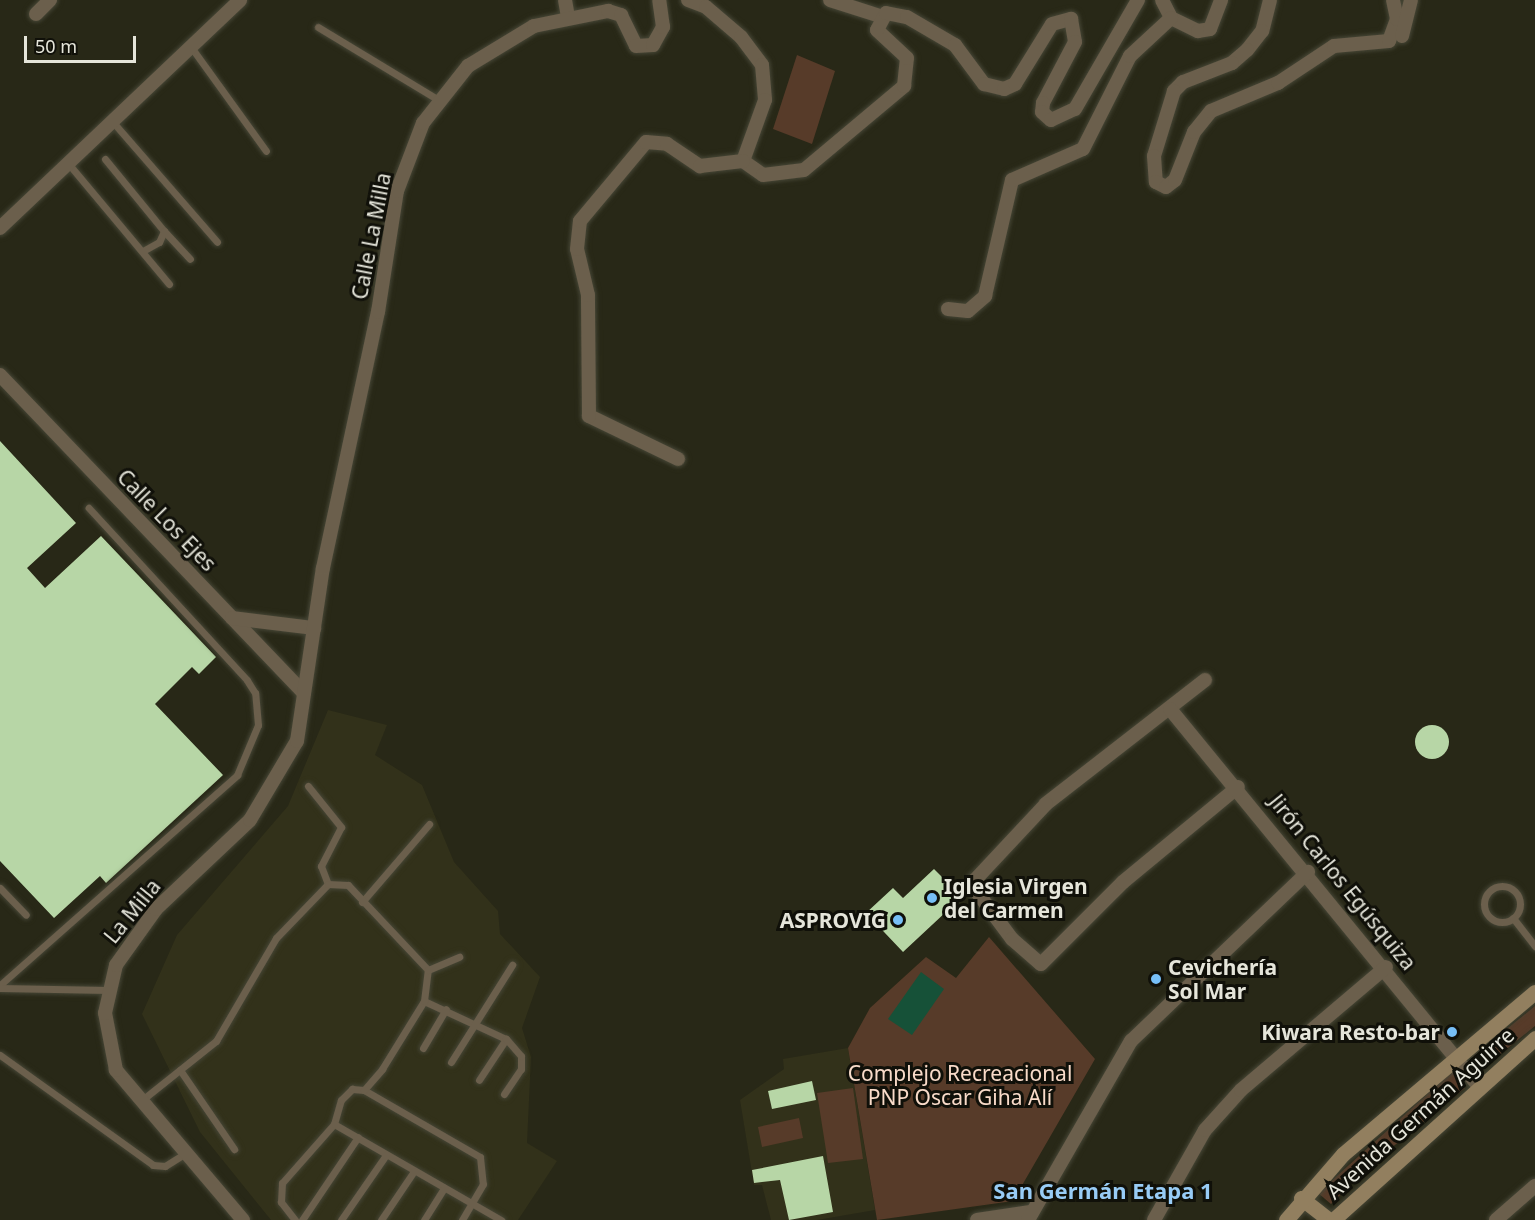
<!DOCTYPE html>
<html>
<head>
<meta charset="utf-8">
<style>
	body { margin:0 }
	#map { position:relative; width:1535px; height:1220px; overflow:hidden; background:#282817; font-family:"Noto Sans",sans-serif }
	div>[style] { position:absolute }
	.built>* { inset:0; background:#32311a }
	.green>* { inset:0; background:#573b29 }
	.water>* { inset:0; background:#165138 }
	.building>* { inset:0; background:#b7d6a6 }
	.round { border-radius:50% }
	.roads { filter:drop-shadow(0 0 2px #464636) drop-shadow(0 0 2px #464636) }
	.service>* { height:7px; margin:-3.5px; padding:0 3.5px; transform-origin:3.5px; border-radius:3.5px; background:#6b5f4c }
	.service>.ring { margin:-3.5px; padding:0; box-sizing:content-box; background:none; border:7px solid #6b5f4c; border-radius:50% }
	.minor>* { height:14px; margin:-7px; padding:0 7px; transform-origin:7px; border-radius:7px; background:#6b5f4c }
	.secondary>* { height:15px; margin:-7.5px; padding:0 7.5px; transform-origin:7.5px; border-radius:7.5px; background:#927f5f }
	.dots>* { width:16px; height:16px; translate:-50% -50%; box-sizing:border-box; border:3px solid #101009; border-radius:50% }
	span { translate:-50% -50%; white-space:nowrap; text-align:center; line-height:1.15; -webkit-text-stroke:6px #101009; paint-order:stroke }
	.street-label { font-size:21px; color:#e5e5da }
	.poi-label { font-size:21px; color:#e5e5da; font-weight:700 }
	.left { translate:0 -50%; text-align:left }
	.right { translate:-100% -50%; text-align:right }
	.park-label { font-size:21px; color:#f9dbc9 }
	.neighbourhood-label { font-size:22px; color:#98ccf6; font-weight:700 }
	.scale { position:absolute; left:24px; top:36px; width:112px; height:27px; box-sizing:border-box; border:3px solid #e5e5da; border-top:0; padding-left:8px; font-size:18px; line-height:21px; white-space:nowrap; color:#e5e5da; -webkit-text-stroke:4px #101009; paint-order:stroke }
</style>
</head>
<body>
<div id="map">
	<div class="built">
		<div style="clip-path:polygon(328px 710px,387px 725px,375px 755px,422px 785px,454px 862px,498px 911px,500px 934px,540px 977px,522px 1028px,531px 1057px,527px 1143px,557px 1161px,518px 1220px,271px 1220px,200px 1132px,142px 1014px,177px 935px,288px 806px)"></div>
		<div style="clip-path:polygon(848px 1048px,875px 1210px,817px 1220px,771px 1220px,762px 1185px,754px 1185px,740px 1100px,784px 1069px,783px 1059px)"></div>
	</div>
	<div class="green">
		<div style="clip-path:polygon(797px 55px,835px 71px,812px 144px,773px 129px)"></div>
		<div style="clip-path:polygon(989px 937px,1095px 1059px,1013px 1201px,877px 1220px,848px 1048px,870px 1008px,926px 957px,956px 978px)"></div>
		<div style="clip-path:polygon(1535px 1006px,1535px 1026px,1482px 1069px,1472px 1057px)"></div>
		<div style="clip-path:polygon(1453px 1071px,1465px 1088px,1374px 1162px,1331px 1204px,1318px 1193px)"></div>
		<div style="clip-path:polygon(853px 1088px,863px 1159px,828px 1163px,817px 1093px)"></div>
		<div style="clip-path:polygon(799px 1118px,803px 1138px,762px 1147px,758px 1127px)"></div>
	</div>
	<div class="water">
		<div style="clip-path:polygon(921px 972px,944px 989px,912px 1035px,888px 1019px)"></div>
	</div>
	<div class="building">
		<div style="clip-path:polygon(0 441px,76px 523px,27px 568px,45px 588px,101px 536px,216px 657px,199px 674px,192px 667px,155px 704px,223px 775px,106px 883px,100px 876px,54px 918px,0 861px)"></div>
		<div class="round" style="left:1415px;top:725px;width:34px;height:34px"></div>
		<div style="clip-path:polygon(934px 869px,962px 897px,903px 952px,866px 913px,893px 888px,903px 898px)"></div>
		<div style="clip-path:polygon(812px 1081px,816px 1100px,772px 1109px,768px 1091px)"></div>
		<div style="clip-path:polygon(823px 1156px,833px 1212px,789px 1220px,780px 1180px,754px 1183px,752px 1170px)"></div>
	</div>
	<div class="roads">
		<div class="service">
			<div style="left:318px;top:27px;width:139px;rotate:31.2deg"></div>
			<div style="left:191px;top:47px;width:128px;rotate:54.2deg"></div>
			<div style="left:112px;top:121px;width:160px;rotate:49deg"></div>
			<div style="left:105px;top:159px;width:93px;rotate:50.7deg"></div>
			<div style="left:164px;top:231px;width:12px;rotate:114deg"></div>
			<div style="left:159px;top:242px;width:18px;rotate:151deg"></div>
			<div style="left:67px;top:162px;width:159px;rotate:50.1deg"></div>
			<div style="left:164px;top:231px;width:38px;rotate:47deg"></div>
			<div style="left:308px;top:786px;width:53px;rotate:51.2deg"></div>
			<div style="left:341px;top:827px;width:44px;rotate:117.1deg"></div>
			<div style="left:321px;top:866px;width:19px;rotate:69deg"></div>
			<div class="ring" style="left:1484px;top:886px;width:29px;height:29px"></div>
			<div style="left:0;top:888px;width:37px;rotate:46deg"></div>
			<div style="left:362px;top:902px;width:103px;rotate:-49.3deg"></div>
			<div style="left:1513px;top:918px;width:36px;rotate:52deg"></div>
			<div style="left:0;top:985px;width:317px;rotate:-41.5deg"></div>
			<div style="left:237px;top:775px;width:54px;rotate:-67.2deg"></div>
			<div style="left:258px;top:725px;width:32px;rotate:-95deg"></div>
			<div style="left:255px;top:693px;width:15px;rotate:-122deg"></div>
			<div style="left:247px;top:680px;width:234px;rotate:-132.6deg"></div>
			<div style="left:0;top:988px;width:108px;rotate:1.1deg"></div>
			<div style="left:424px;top:1001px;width:90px;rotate:24.9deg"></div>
			<div style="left:506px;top:1039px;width:49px;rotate:123.4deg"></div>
			<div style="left:423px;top:1048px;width:45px;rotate:-59.5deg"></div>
			<div style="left:0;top:1055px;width:188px;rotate:35.7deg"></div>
			<div style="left:153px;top:1165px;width:12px;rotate:5deg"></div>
			<div style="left:165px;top:1166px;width:25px;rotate:-32deg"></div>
			<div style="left:451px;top:1062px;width:115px;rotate:-57.8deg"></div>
			<div style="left:180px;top:1070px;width:96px;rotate:55.6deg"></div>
			<div style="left:364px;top:1090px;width:134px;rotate:30deg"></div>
			<div style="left:480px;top:1157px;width:27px;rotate:84deg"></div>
			<div style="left:483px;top:1184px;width:42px;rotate:120.3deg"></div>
			<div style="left:504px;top:1094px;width:30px;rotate:-56deg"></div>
			<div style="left:521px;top:1069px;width:13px;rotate:-90deg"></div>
			<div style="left:521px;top:1056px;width:23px;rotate:-131deg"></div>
			<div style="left:142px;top:1100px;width:95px;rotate:-38.6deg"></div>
			<div style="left:216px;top:1041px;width:119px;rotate:-59.8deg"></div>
			<div style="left:276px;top:938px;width:75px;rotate:-46.1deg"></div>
			<div style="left:328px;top:884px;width:20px;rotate:3deg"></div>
			<div style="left:348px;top:885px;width:117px;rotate:46.7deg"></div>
			<div style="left:334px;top:1124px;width:25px;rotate:-74deg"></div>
			<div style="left:341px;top:1100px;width:16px;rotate:-45deg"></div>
			<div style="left:352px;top:1089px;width:12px;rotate:5deg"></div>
			<div style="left:364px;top:1090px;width:28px;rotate:-49deg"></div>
			<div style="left:382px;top:1069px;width:80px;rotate:-58.3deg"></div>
			<div style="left:424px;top:1001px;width:31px;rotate:-83deg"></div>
			<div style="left:428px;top:970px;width:34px;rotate:-23deg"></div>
			<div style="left:295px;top:1220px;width:23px;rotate:-128deg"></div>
			<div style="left:281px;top:1202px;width:19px;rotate:-87deg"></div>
			<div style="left:282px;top:1183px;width:79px;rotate:-48.6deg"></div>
			<div style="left:334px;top:1124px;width:193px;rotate:29.9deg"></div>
			<div style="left:302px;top:1220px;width:100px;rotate:-56deg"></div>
			<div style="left:341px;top:1220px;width:79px;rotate:-55.3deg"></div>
			<div style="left:381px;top:1220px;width:59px;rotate:-56deg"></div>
			<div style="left:424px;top:1220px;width:38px;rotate:-58deg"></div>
		</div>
		<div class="minor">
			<div style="left:565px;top:0;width:17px;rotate:80deg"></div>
			<div style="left:688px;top:0;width:19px;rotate:21deg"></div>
			<div style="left:706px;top:7px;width:46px;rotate:40.6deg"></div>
			<div style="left:741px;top:37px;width:35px;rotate:53deg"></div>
			<div style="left:762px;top:65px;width:35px;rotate:85deg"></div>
			<div style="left:765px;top:100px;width:65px;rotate:109.8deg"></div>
			<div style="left:830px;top:0;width:52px;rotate:17.7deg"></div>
			<div style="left:1162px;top:0;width:20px;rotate:63deg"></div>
			<div style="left:1171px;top:18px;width:30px;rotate:26deg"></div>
			<div style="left:1198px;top:31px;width:12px;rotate:-9deg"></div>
			<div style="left:1210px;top:29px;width:31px;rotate:-69deg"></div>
			<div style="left:1270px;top:0;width:32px;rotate:104deg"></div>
			<div style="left:1262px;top:31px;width:24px;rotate:128deg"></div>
			<div style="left:1247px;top:50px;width:20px;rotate:139deg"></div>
			<div style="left:1232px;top:63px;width:53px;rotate:158.8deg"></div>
			<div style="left:1183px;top:82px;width:13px;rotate:135deg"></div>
			<div style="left:1174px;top:91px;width:68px;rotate:107.1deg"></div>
			<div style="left:1154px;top:156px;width:26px;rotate:86deg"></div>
			<div style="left:1156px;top:182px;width:11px;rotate:27deg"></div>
			<div style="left:1166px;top:187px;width:11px;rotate:-38deg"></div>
			<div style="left:1175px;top:180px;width:52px;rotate:-68.4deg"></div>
			<div style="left:1194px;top:132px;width:27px;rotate:-51deg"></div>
			<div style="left:1211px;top:111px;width:73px;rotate:-22.7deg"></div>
			<div style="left:1278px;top:83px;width:67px;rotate:-33.5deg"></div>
			<div style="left:1334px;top:46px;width:55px;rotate:-5.2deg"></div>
			<div style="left:1389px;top:41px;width:23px;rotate:-70deg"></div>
			<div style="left:1397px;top:19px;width:19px;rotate:-102deg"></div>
			<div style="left:36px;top:14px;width:20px;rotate:-45deg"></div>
			<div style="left:1402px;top:36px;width:37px;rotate:-76deg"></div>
			<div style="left:743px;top:161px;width:24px;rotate:35deg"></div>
			<div style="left:763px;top:175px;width:41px;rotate:-7deg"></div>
			<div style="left:804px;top:170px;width:131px;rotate:-40deg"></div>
			<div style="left:904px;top:86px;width:28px;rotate:-84deg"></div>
			<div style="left:907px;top:58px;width:41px;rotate:-137deg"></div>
			<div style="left:877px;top:30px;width:19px;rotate:-62deg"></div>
			<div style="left:886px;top:13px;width:21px;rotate:11deg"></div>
			<div style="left:907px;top:17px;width:56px;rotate:30.3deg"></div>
			<div style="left:955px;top:45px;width:49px;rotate:53.4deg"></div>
			<div style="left:984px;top:84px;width:21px;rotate:14deg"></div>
			<div style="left:1004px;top:89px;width:12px;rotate:-24deg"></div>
			<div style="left:1015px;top:84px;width:70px;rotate:-58.3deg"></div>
			<div style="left:1052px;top:24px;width:20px;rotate:-15deg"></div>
			<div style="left:1071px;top:19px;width:23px;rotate:80deg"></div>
			<div style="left:1075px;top:42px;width:69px;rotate:117.7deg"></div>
			<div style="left:1043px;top:103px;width:9px;rotate:96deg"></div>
			<div style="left:1042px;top:112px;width:12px;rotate:42deg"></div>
			<div style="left:1051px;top:120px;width:26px;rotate:-25deg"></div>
			<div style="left:1075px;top:109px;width:126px;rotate:-60deg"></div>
			<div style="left:0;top:228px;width:331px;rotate:-43.5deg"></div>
			<div style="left:948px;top:309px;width:20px;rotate:6deg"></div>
			<div style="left:968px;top:311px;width:23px;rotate:-41deg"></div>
			<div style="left:985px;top:296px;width:119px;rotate:-76.9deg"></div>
			<div style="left:1012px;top:180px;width:77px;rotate:-23.6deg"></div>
			<div style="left:1083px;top:149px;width:104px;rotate:-63.2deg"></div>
			<div style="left:1130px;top:56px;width:56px;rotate:-42.8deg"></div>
			<div style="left:0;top:375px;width:440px;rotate:46.3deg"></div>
			<div style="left:678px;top:459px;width:99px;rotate:-154.2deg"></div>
			<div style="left:589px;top:416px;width:121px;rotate:-90.5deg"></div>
			<div style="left:588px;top:295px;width:47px;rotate:-103.4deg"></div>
			<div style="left:577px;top:249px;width:28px;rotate:-84deg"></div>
			<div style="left:580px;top:221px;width:103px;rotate:-50.1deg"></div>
			<div style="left:646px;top:142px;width:21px;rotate:5deg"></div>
			<div style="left:667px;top:144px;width:40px;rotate:34deg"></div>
			<div style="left:700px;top:166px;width:43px;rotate:-6.6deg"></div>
			<div style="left:232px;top:618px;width:83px;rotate:7deg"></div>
			<div style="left:1205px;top:680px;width:202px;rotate:142.1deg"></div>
			<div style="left:1046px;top:804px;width:104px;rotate:133.1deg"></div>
			<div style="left:975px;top:880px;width:8px;rotate:97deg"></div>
			<div style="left:974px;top:888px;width:64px;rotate:53.3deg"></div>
			<div style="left:1012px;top:939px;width:38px;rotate:41deg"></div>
			<div style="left:1041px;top:964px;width:116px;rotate:-45deg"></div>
			<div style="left:1123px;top:882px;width:149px;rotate:-39.6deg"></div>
			<div style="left:1170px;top:709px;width:486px;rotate:50.7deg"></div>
			<div style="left:243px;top:1220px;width:197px;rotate:-130.3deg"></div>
			<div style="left:116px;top:1070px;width:58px;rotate:-100.9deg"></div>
			<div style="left:105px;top:1013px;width:49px;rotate:-77.1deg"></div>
			<div style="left:116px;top:965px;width:69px;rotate:-54.5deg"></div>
			<div style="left:156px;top:909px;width:129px;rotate:-43.4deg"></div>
			<div style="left:250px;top:820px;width:92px;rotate:-59.3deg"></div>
			<div style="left:297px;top:741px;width:175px;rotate:-81.5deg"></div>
			<div style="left:323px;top:568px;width:262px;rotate:-77.9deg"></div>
			<div style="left:378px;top:312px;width:122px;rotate:-81.1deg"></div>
			<div style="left:397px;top:191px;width:73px;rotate:-69.1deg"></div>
			<div style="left:423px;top:123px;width:73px;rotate:-51.7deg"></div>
			<div style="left:468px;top:66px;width:77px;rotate:-31.2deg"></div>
			<div style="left:534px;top:26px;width:76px;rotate:-11.5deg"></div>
			<div style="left:608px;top:11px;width:14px;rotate:17deg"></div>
			<div style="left:621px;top:15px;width:34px;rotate:64deg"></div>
			<div style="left:636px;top:46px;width:17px;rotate:-3deg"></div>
			<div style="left:653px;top:45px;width:21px;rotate:-61deg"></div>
			<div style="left:663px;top:27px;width:27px;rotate:-98deg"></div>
			<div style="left:977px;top:1220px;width:54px;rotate:-8.6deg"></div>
			<div style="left:1028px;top:1220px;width:207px;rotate:-60.1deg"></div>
			<div style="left:1131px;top:1041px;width:245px;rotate:-43.7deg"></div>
			<div style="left:1154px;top:1220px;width:103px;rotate:-60.5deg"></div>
			<div style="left:1205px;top:1130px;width:54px;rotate:-48deg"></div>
			<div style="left:1241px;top:1090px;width:190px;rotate:-40.3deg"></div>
			<div style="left:1496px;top:1220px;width:52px;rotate:-41.1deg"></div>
		</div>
		<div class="secondary">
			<div style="left:1301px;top:1198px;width:36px;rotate:38deg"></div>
			<div style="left:1286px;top:1220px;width:87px;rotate:-49.2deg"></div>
			<div style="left:1343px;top:1154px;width:251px;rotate:-40.2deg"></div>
			<div style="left:1333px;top:1220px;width:272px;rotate:-42deg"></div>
		</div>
	</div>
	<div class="dots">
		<div style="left:932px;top:898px;background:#77bff7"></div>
		<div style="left:898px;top:920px;background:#77bff7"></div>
		<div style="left:1156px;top:979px;background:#77bff7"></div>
		<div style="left:1452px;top:1032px;background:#77bff7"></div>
	</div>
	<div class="street-label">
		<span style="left:371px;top:236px;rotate:-79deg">Calle La Milla</span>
		<span style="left:167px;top:520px;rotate:46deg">Calle Los Ejes</span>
		<span style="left:1343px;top:882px;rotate:51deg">Jirón Carlos Egúsquiza</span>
		<span style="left:132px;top:911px;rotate:-51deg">La Milla</span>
		<span style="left:1420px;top:1113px;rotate:-42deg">Avenida Germán Aguirre</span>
	</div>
	<div class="poi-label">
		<span class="left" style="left:944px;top:898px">Iglesia Virgen<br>del Carmen</span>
		<span class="right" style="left:886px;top:920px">ASPROVIG</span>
		<span class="left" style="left:1168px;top:979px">Cevichería<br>Sol Mar</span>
		<span class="right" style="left:1440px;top:1032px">Kiwara Resto-bar</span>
	</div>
	<div class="park-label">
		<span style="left:960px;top:1085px">Complejo Recreacional<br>PNP Oscar Giha Alí</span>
	</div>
	<div class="neighbourhood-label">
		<span style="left:1103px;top:1191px">San Germán Etapa 1</span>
	</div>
	<div class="scale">50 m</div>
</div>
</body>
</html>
